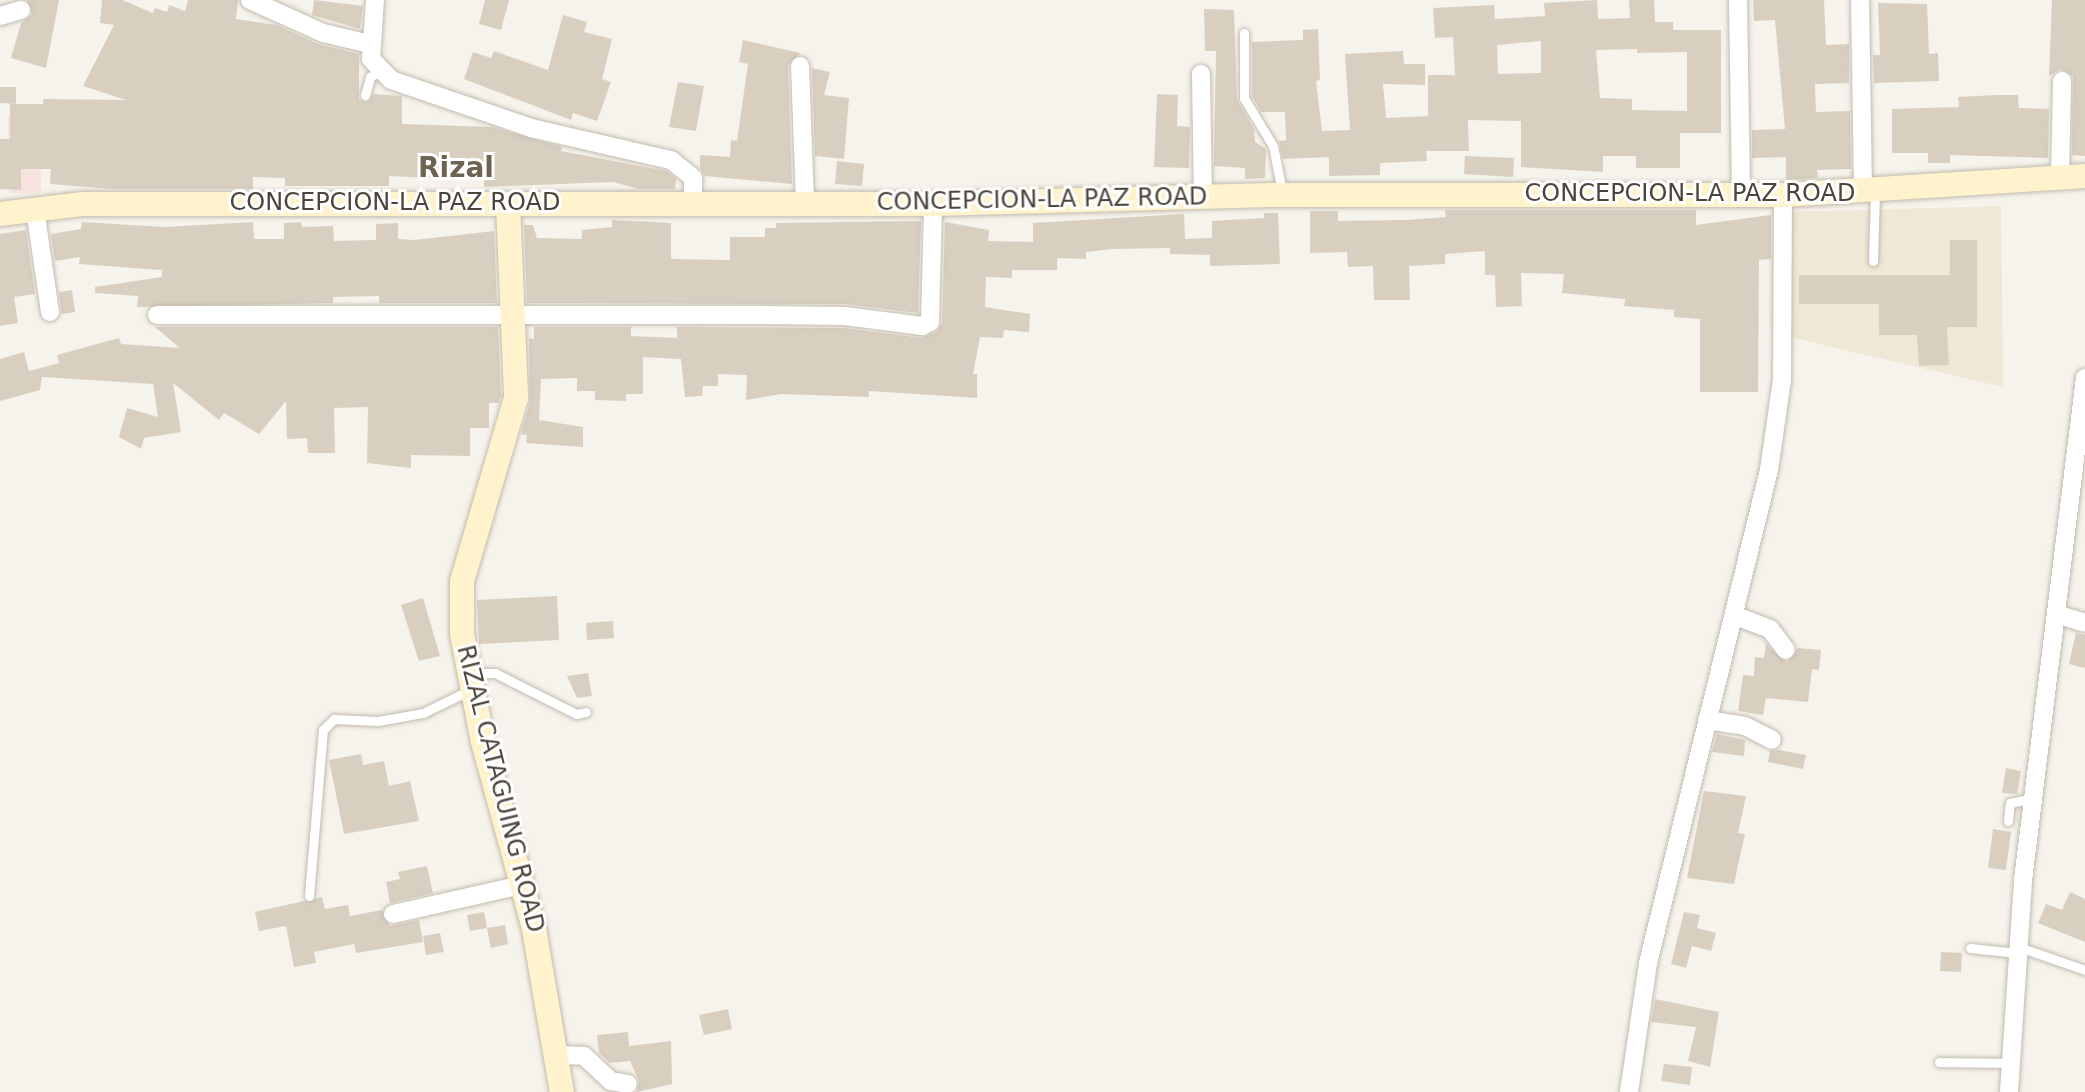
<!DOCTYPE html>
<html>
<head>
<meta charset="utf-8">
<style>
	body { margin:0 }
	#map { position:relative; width:2085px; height:1092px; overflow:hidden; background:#f6f3ec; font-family:"DejaVu Sans",sans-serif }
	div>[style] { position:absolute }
	.education>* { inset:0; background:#efe8d6 }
	.medical>* { inset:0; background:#f6e3e0 }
	.building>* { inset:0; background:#d8cfc1 }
	.roads { filter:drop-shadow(0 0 2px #c2bbae) drop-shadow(0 0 2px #c2bbae) }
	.lane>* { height:9px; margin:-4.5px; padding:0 4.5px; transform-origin:4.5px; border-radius:4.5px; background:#fff }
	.street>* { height:18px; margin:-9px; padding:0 9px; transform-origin:9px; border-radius:9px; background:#fff }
	.secondary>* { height:24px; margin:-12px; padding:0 12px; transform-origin:12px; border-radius:12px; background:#fff3cd }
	span { translate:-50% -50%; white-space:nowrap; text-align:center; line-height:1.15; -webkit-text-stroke:6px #fff; paint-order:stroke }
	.street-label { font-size:24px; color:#4b4439 }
	.quarter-label { font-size:28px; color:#6e6250; font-weight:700 }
</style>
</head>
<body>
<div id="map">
	<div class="education">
		<div style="clip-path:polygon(2001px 206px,2003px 387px,1785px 336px,1789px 212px)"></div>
	</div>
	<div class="medical">
		<div style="clip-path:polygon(8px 117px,40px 117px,41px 193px,9px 193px)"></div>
	</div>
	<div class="building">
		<div style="clip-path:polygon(27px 0,59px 0,46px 68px,11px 58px,21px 23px,32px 14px)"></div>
		<div style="clip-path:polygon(102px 0,122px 0,153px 13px,155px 8px,167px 12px,169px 5px,185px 11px,188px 0,238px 0,236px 19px,277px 25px,318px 44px,359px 54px,359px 100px,368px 102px,373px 94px,402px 96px,402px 124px,492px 127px,562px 147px,561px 151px,666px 171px,676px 179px,675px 189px,639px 189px,613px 182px,484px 187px,484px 163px,452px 162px,452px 179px,389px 176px,389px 186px,285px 186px,285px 178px,253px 177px,253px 189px,112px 189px,50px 184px,51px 169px,21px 169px,21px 190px,0 189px,0 139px,10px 139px,10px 104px,43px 104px,43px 99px,126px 100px,83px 86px,114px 25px,100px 23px)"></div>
		<div style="clip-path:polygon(314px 0,363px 6px,360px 29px,312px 15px)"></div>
		<div style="clip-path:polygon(485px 0,509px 0,501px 30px,479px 24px)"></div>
		<div style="clip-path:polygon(evenodd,1597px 0,1598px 19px,1630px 18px,1629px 0,1654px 0,1655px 22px,1673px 22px,1673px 30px,1721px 30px,1721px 133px,1680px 133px,1680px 168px,1636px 168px,1636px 156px,1603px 156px,1603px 172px,1521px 167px,1521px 121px,1468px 120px,1469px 151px,1426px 151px,1427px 161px,1380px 163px,1380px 175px,1329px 176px,1329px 157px,1283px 159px,1279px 141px,1286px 140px,1285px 112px,1261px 112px,1252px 96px,1252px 42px,1303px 40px,1303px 30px,1318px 29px,1320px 80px,1316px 81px,1322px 131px,1350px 130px,1345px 54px,1403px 51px,1404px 64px,1425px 64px,1425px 85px,1383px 84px,1386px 118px,1428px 116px,1428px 75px,1455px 75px,1453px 37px,1435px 38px,1433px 8px,1494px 5px,1495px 19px,1545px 16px,1544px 3px,1597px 0,1541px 41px,1541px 73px,1498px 74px,1497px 45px,1541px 41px,1597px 0,1637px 49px,1637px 53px,1687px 52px,1687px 111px,1632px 110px,1632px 99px,1600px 98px,1596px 50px,1637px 49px)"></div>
		<div style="clip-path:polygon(1753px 0,1824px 0,1826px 45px,1849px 44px,1849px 83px,1815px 84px,1816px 112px,1850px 111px,1851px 169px,1817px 170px,1818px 178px,1786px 180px,1786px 157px,1752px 158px,1752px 130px,1785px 129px,1775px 20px,1754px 21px)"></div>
		<div style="clip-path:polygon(2052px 0,2085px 0,2085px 156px,2072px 155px,2073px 76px,2061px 69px,2049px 76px)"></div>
		<div style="clip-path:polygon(1878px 3px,1927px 4px,1929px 54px,1938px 53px,1939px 81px,1874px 83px,1873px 55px,1880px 55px)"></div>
		<div style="clip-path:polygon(1204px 9px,1234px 10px,1237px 99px,1254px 129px,1255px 142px,1266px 149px,1265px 178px,1245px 179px,1245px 168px,1214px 166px,1216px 51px,1205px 51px)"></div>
		<div style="clip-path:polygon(563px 15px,587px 22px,584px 32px,612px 39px,602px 79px,611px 82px,597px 121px,573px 113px,571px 120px,464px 79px,473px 52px,491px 58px,494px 51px,548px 70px)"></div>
		<div style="clip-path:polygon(743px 40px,800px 53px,788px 66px,792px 184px,705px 176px,700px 168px,700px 155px,730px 157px,731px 140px,737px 141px,748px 64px,739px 62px)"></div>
		<div style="clip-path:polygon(812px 68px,830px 72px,824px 95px,849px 98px,844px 159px,815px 156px)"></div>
		<div style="clip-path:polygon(678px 82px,704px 86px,696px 131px,669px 127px)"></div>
		<div style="clip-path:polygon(0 87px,16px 87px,16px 104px,0 103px)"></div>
		<div style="clip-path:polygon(1157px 94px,1178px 95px,1177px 126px,1190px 127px,1189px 168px,1154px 167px)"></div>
		<div style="clip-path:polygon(1996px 95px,2018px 95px,2019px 108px,2049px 109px,2048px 158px,1950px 155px,1950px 163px,1928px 163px,1928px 153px,1892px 153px,1892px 109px,1959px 107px,1958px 97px)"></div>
		<div style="clip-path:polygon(1465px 156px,1514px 158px,1513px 177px,1464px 174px)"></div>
		<div style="clip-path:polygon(837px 161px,864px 164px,862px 186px,835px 184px)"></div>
		<div style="clip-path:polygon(1445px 210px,1696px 210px,1696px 225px,1771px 215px,1771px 259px,1759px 260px,1758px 392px,1700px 392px,1700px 319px,1674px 317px,1674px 310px,1624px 306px,1625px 299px,1562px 293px,1564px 274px,1521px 273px,1522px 306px,1496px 307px,1495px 275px,1485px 275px,1485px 251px,1445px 254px,1445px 264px,1409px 266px,1410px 300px,1374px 300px,1373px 266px,1348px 267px,1347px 252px,1310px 253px,1310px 211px,1338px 211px,1338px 221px,1407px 220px,1446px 217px)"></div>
		<div style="clip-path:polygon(1264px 213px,1278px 213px,1280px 264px,1210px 266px,1210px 255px,1170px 254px,1170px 248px,1112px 249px,1086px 252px,1086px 259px,1057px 258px,1057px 270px,1012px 270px,1012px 278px,986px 277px,985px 307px,1030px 314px,1029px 332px,1004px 330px,1003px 338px,980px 337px,973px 374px,977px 374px,977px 398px,869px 391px,869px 397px,781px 394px,746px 400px,747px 375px,718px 374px,718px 386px,703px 386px,702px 396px,685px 397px,681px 359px,643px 357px,643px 394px,626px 394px,626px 401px,595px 400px,595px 391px,577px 391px,577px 378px,541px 379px,539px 420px,583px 427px,583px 447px,526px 443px,527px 435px,521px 434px,530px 402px,529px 338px,534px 339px,534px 327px,631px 327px,631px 336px,677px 338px,677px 327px,844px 328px,921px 338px,936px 332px,942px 323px,945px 222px,989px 230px,988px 241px,1033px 242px,1033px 223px,1184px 214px,1185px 239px,1212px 238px,1212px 221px,1264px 218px)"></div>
		<div style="clip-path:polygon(612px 220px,671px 223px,671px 259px,730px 260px,730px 237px,765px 237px,765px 228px,776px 228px,776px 223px,921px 221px,918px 313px,845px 304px,527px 303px,524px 225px,533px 225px,537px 238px,582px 239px,582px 230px,612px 227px)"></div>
		<div style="clip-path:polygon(82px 222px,164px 227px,253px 222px,254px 239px,284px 239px,284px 223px,301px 222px,302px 227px,333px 226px,334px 241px,376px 240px,376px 224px,398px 223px,398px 239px,414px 240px,494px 231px,497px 303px,379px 303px,379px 296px,333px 297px,333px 303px,137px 307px,138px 296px,95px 293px,95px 287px,162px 277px,162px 270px,79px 264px,80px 257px,55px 261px,51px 234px,81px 229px)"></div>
		<div style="clip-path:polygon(26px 230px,35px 294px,14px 297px,18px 323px,0 326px,0 234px)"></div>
		<div style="clip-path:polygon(1950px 240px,1977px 240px,1977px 327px,1947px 327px,1949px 365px,1919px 366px,1917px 335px,1879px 335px,1879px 304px,1799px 304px,1799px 275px,1950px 275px)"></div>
		<div style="clip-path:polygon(72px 290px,75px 312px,62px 314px,59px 292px)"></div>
		<div style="clip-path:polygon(498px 327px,501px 396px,499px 403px,489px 403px,489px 428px,470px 428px,470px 456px,411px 455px,411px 468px,367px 463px,368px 407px,334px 408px,335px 453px,308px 453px,307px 438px,287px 439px,286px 401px,259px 434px,224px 413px,219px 420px,173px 383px,181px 432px,144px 438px,141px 449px,119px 437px,127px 408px,158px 417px,153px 384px,42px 377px,40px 390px,0 401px,0 359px,24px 352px,29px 371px,59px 363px,57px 355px,119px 338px,121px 344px,180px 348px,155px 327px)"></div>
		<div style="clip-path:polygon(557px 596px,559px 640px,479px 644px,477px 600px)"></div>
		<div style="clip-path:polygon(423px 598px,440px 656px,419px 661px,401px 605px)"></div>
		<div style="clip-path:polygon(613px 621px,614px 638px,587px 640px,586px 623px)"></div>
		<div style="clip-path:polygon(2076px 633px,2085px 635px,2085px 668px,2069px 664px)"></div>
		<div style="clip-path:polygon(1766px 644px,1787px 662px,1798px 648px,1821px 650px,1819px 670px,1812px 669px,1808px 702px,1766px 698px,1763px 715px,1738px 711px,1743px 675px,1754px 676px,1755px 657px,1764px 658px)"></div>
		<div style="clip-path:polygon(588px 673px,592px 696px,577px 698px,567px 676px)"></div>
		<div style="clip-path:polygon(1717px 734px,1745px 740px,1744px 756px,1712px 752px)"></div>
		<div style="clip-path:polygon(1779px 750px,1806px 755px,1803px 769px,1768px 762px,1770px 751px)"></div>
		<div style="clip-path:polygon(361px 754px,363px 765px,384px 761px,389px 786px,410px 781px,419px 821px,344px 834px,329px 760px)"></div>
		<div style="clip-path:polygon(2006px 768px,2021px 771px,2017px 794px,2002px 793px)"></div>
		<div style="clip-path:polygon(1704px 791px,1746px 796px,1738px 833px,1745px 834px,1734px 884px,1687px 878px)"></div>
		<div style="clip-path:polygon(1993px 829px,2011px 832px,2006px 870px,1988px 868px)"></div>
		<div style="clip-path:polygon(427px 866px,433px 893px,390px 903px,386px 882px,400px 879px,398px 872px)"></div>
		<div style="clip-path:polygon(2070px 892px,2085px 899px,2085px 942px,2038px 923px,2046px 904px,2062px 910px)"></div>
		<div style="clip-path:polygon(322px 897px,325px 909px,348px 905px,350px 916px,382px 910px,390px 926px,419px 920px,423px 942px,356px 953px,354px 944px,314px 952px,316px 963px,294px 967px,286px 926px,259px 931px,255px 912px)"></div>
		<div style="clip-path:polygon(484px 912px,487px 928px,470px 931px,467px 915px)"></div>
		<div style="clip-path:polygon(1684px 912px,1700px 915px,1697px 928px,1716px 933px,1711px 951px,1692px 946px,1686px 968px,1671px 964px)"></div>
		<div style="clip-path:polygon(505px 925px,508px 944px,491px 948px,487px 928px)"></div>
		<div style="clip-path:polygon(440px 933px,444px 952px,426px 955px,423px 936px)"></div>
		<div style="clip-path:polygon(1941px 952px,1962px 953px,1961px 972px,1940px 971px)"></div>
		<div style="clip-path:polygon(1655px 999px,1719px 1012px,1710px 1067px,1688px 1061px,1696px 1027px,1651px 1022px)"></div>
		<div style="clip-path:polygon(728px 1009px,732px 1029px,704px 1035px,699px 1015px)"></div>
		<div style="clip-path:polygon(628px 1032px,629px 1046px,671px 1041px,672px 1084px,637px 1092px,639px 1081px,630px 1061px,610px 1063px,599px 1053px,597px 1035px)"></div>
		<div style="clip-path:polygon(1664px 1064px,1692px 1067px,1690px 1085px,1661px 1081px)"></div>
	</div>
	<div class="roads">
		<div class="lane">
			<div style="left:1244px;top:33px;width:65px;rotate:90deg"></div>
			<div style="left:1244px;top:98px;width:56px;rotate:58.9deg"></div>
			<div style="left:1273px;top:146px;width:47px;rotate:78.9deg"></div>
			<div style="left:365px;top:95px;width:19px;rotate:-74deg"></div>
			<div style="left:370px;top:77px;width:12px;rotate:-31deg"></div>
			<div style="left:1873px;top:261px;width:69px;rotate:-88.3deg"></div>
			<div style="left:473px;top:673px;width:22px"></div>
			<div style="left:495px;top:673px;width:91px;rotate:26.8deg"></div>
			<div style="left:576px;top:714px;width:10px;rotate:-11deg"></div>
			<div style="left:2008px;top:821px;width:18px;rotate:-84deg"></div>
			<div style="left:2010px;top:803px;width:24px;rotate:-12deg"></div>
			<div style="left:309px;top:896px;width:167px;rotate:-85.2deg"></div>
			<div style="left:323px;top:730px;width:16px;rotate:-45deg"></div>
			<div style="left:334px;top:719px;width:44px;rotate:2.6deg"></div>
			<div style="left:378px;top:721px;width:46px;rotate:-10.1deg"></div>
			<div style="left:423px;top:713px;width:52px;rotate:-26.1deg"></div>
			<div style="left:2019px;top:947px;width:70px;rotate:19.2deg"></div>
			<div style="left:1970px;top:948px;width:48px;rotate:5.9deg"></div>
			<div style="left:1939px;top:1062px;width:72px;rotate:0.8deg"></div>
		</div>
		<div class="street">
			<div style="left:250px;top:0;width:80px;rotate:24.3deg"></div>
			<div style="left:323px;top:33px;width:48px;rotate:13.2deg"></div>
			<div style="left:375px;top:0;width:59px;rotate:93.9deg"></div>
			<div style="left:371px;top:59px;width:29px;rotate:46deg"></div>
			<div style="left:391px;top:80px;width:148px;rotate:18.9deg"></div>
			<div style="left:531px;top:128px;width:144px;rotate:12.9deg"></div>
			<div style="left:671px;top:160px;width:28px;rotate:39deg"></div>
			<div style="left:693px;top:178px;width:22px;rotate:90deg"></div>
			<div style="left:1738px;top:0;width:195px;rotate:89.1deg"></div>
			<div style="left:1860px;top:0;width:193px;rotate:89.1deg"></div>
			<div style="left:0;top:16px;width:22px;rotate:-16deg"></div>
			<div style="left:800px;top:66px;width:136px;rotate:87.9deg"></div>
			<div style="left:1201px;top:74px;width:123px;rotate:89.1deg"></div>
			<div style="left:2060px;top:178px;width:97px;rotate:-88.8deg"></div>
			<div style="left:35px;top:209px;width:104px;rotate:81.7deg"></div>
			<div style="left:157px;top:315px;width:606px"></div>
			<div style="left:763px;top:315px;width:82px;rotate:0.7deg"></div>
			<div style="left:845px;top:316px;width:78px;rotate:7.4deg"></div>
			<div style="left:922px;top:326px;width:9px;rotate:-27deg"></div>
			<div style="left:930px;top:322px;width:118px;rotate:-88.5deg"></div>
			<div style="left:2056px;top:614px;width:30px;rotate:17deg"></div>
			<div style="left:1736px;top:616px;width:36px;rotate:21deg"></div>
			<div style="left:1770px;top:629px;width:26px;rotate:53deg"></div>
			<div style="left:1707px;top:720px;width:38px;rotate:9deg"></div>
			<div style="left:1745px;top:726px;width:30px;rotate:27deg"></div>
			<div style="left:393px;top:914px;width:132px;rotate:-12.7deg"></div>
			<div style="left:559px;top:1055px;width:25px;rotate:2deg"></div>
			<div style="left:584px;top:1056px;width:37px;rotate:43deg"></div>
			<div style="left:611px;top:1081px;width:17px;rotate:10deg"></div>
			<div style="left:1629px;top:1092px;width:130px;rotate:-81.6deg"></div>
			<div style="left:1648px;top:963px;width:508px;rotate:-76.21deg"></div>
			<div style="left:1769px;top:470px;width:91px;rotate:-81.8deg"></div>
			<div style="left:1782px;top:380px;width:185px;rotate:-89.7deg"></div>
			<div style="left:2009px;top:1092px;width:212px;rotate:-86.2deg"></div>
			<div style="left:2023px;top:880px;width:506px;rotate:-82.96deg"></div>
		</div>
		<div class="secondary">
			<div style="left:508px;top:204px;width:194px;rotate:87.6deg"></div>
			<div style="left:516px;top:398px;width:191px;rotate:106.4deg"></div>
			<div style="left:462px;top:581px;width:53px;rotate:90deg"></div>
			<div style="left:462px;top:634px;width:110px;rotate:79deg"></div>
			<div style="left:483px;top:742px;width:194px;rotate:74.7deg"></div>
			<div style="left:534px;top:929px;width:165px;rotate:80.3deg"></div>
			<div style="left:0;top:214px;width:84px;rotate:-6.9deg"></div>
			<div style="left:83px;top:204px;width:850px"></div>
			<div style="left:933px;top:204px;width:349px;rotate:-1.5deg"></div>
			<div style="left:1282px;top:195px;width:501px"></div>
			<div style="left:1783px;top:195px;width:303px;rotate:-3.6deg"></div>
		</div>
	</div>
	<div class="street-label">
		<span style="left:1690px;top:194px">CONCEPCION-LA PAZ ROAD</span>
		<span style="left:1042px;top:200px;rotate:-1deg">CONCEPCION-LA PAZ ROAD</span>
		<span style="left:395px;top:203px">CONCEPCION-LA PAZ ROAD</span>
		<span style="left:500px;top:789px;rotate:76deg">RIZAL CATAGUING ROAD</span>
	</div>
	<div class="quarter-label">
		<span style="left:456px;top:168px">Rizal</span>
	</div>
</div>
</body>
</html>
